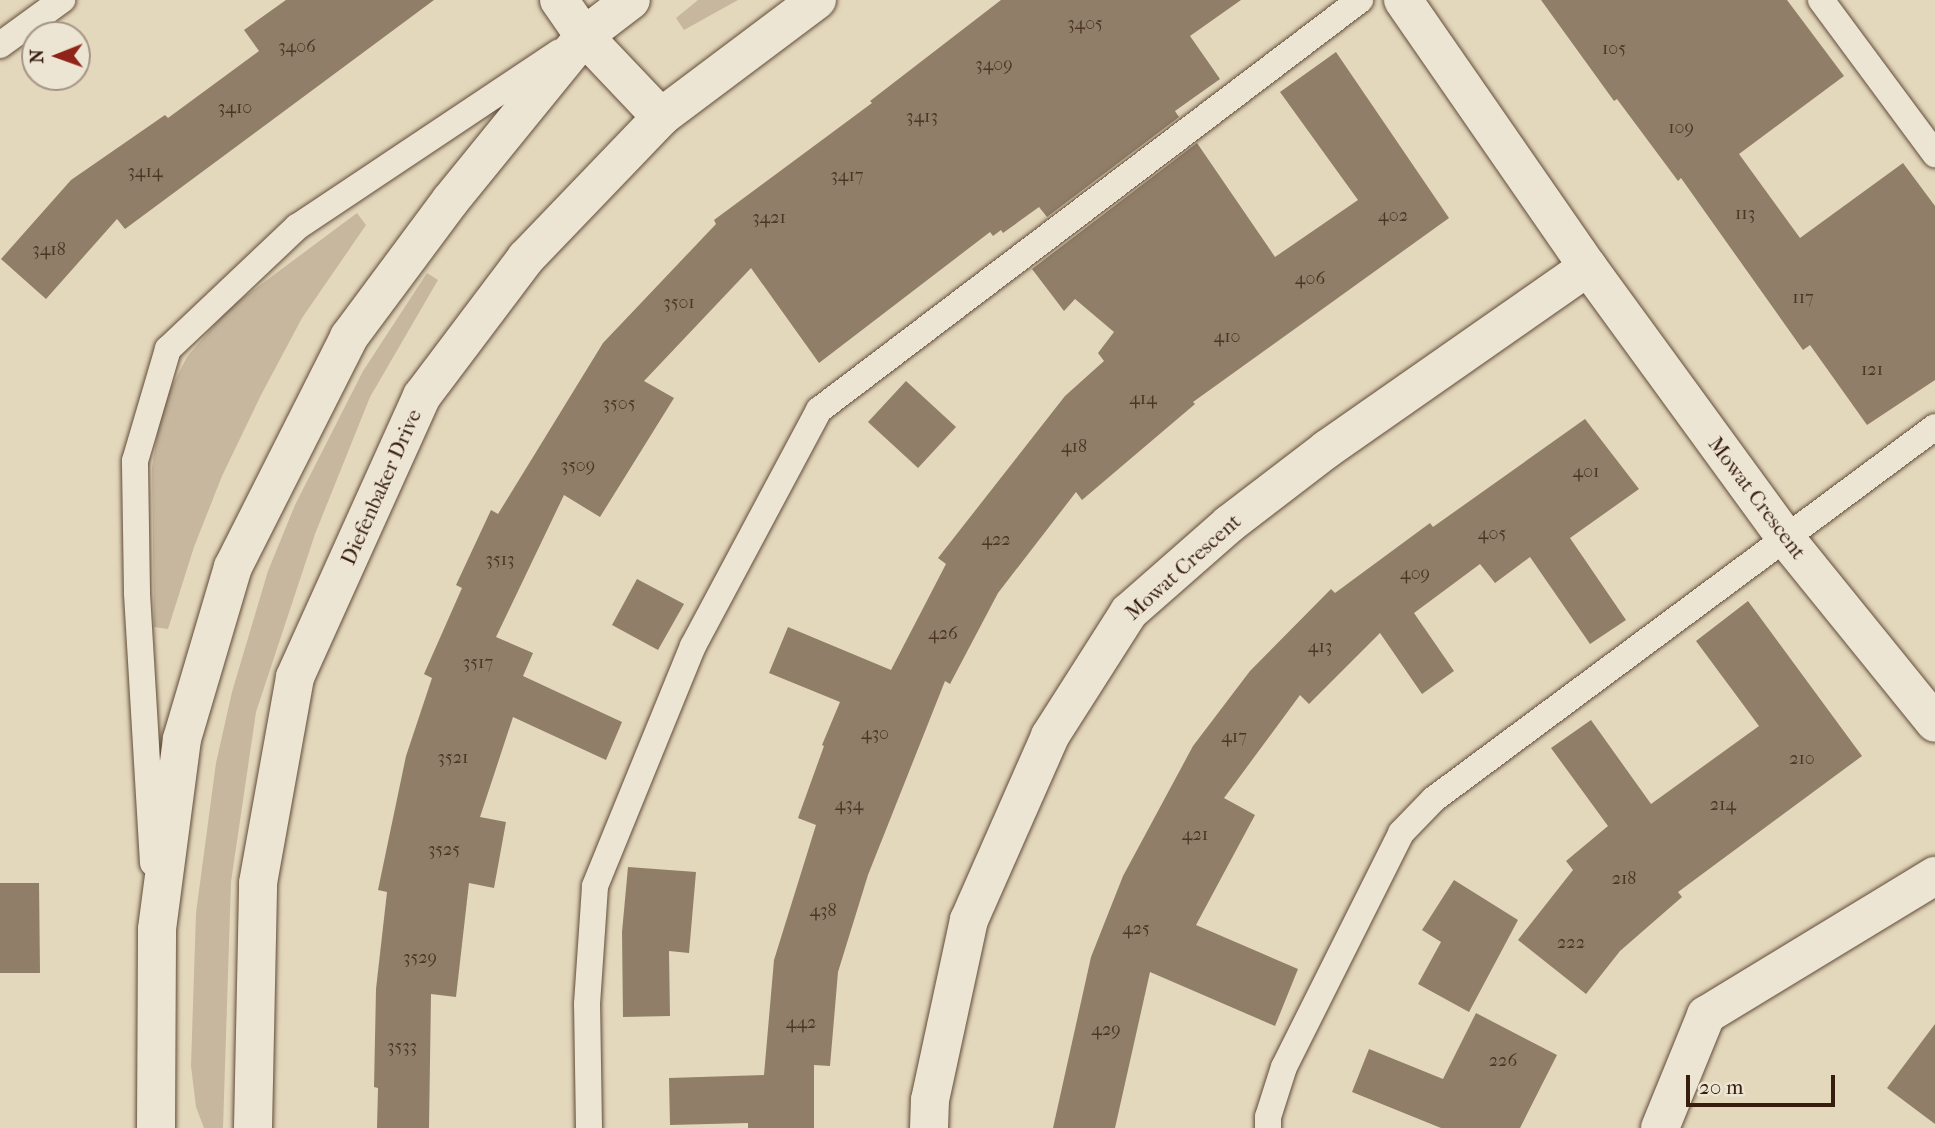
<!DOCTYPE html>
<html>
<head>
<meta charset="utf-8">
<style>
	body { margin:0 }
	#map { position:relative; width:1935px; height:1128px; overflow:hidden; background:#e3d7bc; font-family:"IM FELL French Canon",serif }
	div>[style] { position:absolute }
	.green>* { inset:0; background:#c6b79e }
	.building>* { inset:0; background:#907e68 }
	.roads { filter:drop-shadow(0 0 2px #624c39) drop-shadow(0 0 2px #624c39) }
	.service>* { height:26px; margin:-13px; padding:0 13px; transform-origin:13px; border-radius:13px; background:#ede5d3 }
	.minor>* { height:38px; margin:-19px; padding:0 19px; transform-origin:19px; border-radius:19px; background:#ede5d3 }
	.tertiary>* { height:38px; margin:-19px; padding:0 19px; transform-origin:19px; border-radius:19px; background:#ede5d3 }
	span { translate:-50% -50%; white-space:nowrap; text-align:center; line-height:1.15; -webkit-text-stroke:5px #ede5d3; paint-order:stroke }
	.number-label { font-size:18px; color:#4d3524 }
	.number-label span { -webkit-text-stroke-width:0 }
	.street-label { font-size:21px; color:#371d0d }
	.north { position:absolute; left:21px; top:21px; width:70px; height:70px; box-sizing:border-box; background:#ede5d3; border:2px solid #a49584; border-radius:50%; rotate:269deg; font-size:19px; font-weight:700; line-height:28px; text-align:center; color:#371d0d }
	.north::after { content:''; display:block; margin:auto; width:24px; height:32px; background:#8f2418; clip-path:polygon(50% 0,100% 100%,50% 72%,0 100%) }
	.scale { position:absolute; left:1686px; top:1075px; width:149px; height:32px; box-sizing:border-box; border:4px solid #371d0d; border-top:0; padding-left:9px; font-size:21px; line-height:24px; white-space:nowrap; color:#371d0d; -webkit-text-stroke:5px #ede5d3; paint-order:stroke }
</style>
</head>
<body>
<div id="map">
	<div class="green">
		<div style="clip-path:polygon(698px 0,738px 0,684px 30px,676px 18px)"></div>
		<div style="clip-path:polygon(357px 213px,366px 225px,302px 318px,261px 395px,222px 476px,194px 547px,168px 629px,154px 627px,152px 467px,162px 405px,187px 357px,228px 309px)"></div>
		<div style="clip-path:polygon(427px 273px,438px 280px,370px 397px,315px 534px,256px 712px,231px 882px,223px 1128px,204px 1128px,196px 1107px,191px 1066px,196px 913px,216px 763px,232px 692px,268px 571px,295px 505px,363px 371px)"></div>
	</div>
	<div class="building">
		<div style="clip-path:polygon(286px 0,434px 0,125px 229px,117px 219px,46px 299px,1px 259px,71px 180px,165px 115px,168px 118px,259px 51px,244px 30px)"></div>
		<div style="clip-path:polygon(1001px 0,1241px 0,1190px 36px,1220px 79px,1175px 111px,1179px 117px,1047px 217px,1039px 207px,1003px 233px,1001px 230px,993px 236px,990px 232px,819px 363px,751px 268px,644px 381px,674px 398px,600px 517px,564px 495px,496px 637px,533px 653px,523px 676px,622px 722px,606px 760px,513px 717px,480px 817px,506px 822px,494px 888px,469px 883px,456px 997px,431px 994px,429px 1128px,377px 1128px,378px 1088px,374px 1087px,376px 989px,387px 892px,378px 890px,406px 756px,432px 678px,424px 674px,462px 588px,456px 585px,491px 510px,498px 514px,603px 343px,716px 224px,714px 220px,872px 103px,870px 101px)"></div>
		<div style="clip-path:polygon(1541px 0,1787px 0,1844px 76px,1739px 154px,1800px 238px,1903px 163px,1935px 206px,1935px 380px,1867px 425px,1810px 345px,1803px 350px,1681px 178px,1678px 181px,1617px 99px,1614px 101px)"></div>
		<div style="clip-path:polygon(1336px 52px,1449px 218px,1193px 402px,1195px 404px,1082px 500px,1076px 492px,998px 593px,950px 684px,945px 681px,868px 875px,838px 972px,830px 1066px,814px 1065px,814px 1128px,748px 1128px,748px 1123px,670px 1125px,669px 1078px,764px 1075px,774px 960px,816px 825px,798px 818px,824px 746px,822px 745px,840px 702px,769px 673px,788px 627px,891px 670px,946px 564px,938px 558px,1065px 396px,1104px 361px,1098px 353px,1114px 332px,1075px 299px,1064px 311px,1032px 269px,1197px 143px,1275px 257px,1358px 200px,1280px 92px)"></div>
		<div style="clip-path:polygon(906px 381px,956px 427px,918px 468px,868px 422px)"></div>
		<div style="clip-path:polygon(1585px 419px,1639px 489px,1570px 538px,1626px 620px,1590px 644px,1530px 557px,1495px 583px,1480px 564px,1414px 613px,1454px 671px,1422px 694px,1380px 633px,1309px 704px,1300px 695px,1224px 798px,1255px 815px,1196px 925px,1298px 969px,1275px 1026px,1150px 972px,1115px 1128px,1053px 1128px,1091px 957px,1123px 876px,1193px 746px,1250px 671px,1331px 589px,1335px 593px,1430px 523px,1433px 527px)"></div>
		<div style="clip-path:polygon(637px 579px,684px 604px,658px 650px,612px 625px)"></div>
		<div style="clip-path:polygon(1748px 601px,1862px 756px,1678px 892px,1682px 897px,1620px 951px,1586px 994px,1518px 940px,1573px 870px,1566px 861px,1608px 826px,1551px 748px,1591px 720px,1651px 804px,1759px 726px,1696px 641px)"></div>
		<div style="clip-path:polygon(628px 867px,696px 872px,689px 953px,669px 951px,670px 1016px,623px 1017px,622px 932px)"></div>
		<div style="clip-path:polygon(1454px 880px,1518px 920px,1469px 1012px,1418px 984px,1441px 942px,1422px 930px)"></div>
		<div style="clip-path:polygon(0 883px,39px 883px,40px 973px,0 973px)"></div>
		<div style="clip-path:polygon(1476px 1013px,1557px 1055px,1520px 1128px,1441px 1128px,1352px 1092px,1369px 1049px,1443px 1079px)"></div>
		<div style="clip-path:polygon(1935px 1024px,1935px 1124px,1887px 1088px)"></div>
	</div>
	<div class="roads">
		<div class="service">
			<div style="left:1821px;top:0;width:192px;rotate:53.5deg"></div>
			<div style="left:0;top:45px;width:77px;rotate:-36deg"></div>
			<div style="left:153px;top:863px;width:271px;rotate:-93.4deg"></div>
			<div style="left:137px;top:592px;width:131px;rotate:-90.9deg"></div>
			<div style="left:135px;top:461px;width:117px;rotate:-73.6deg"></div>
			<div style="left:168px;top:349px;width:178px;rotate:-43.4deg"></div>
			<div style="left:297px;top:227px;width:315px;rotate:-33.7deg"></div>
			<div style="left:589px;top:1128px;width:124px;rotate:-90.9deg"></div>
			<div style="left:587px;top:1004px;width:118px;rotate:-86.1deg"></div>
			<div style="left:595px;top:886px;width:259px;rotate:-67.8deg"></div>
			<div style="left:693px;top:646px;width:268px;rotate:-61.9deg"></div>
			<div style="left:819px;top:410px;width:679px;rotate:-37.16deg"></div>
			<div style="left:1268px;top:1128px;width:11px;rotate:-90deg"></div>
			<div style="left:1268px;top:1117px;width:52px;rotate:-72.3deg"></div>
			<div style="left:1284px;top:1067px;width:262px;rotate:-63.4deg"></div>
			<div style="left:1401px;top:833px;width:47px;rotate:-45.9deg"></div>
			<div style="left:1434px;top:799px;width:624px;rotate:-36.59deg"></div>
		</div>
		<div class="minor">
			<div style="left:559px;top:0;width:44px;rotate:55.2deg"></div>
			<div style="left:584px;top:36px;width:112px;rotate:46.5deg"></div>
			<div style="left:1403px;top:0;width:325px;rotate:55.3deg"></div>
			<div style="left:1588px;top:267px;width:338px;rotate:53.9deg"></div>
			<div style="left:1787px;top:540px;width:235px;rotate:51deg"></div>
			<div style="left:929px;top:1128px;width:28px;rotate:-88deg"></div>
			<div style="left:930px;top:1100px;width:184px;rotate:-77.8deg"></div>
			<div style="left:969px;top:920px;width:201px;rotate:-66.2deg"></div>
			<div style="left:1050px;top:736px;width:147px;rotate:-57.5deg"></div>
			<div style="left:1129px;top:612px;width:133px;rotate:-41.3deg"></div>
			<div style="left:1229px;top:524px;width:123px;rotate:-37.4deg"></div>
			<div style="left:1327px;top:449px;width:318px;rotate:-34.9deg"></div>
			<div style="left:1660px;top:1128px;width:122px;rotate:-67.8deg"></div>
			<div style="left:1706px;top:1015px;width:268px;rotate:-31.3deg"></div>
		</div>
		<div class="tertiary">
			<div style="left:156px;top:1128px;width:199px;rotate:-89.7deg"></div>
			<div style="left:157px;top:929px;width:192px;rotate:-82.5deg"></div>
			<div style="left:182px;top:739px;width:179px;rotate:-73.5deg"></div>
			<div style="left:233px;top:567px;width:258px;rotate:-63.2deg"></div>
			<div style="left:349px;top:337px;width:169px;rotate:-53.4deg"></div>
			<div style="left:450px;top:201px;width:213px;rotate:-50.9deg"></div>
			<div style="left:584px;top:36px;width:59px;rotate:-37.5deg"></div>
			<div style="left:253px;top:1128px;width:245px;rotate:-88.8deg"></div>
			<div style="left:258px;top:883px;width:209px;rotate:-79.8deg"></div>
			<div style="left:295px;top:677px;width:308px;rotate:-65.7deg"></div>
			<div style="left:422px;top:396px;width:173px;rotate:-53deg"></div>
			<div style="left:526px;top:258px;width:195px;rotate:-46.2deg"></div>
			<div style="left:661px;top:117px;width:195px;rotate:-36.9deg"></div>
		</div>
	</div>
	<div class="number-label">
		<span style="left:1085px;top:24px">3405</span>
		<span style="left:297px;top:47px">3406</span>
		<span style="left:1614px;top:49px">105</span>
		<span style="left:994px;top:65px">3409</span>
		<span style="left:235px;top:108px">3410</span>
		<span style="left:922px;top:117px">3413</span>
		<span style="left:1681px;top:128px">109</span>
		<span style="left:145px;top:172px">3414</span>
		<span style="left:847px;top:176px">3417</span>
		<span style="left:1745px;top:214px">113</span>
		<span style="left:1393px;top:216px">402</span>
		<span style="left:769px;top:218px">3421</span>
		<span style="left:49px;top:250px">3418</span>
		<span style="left:1310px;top:279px">406</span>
		<span style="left:1803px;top:298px">117</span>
		<span style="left:679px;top:303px">3501</span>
		<span style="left:1227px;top:337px">410</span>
		<span style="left:1872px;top:370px">121</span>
		<span style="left:1143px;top:399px">414</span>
		<span style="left:619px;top:404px">3505</span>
		<span style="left:1074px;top:447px">418</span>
		<span style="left:578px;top:466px">3509</span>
		<span style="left:1586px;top:472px">401</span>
		<span style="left:1492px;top:534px">405</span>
		<span style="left:996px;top:540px">422</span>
		<span style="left:500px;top:560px">3513</span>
		<span style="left:1415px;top:574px">409</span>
		<span style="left:943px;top:634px">426</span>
		<span style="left:1320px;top:647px">413</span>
		<span style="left:478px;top:663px">3517</span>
		<span style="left:875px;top:734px">430</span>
		<span style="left:1234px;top:737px">417</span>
		<span style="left:453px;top:758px">3521</span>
		<span style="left:1802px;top:759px">210</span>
		<span style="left:849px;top:805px">434</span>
		<span style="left:1723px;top:805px">214</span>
		<span style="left:1195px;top:835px">421</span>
		<span style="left:444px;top:850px">3525</span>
		<span style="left:1624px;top:879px">218</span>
		<span style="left:823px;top:911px">438</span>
		<span style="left:1136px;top:929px">425</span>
		<span style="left:1571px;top:943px">222</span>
		<span style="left:420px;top:958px">3529</span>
		<span style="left:801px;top:1023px">442</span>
		<span style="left:1106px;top:1030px">429</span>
		<span style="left:402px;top:1047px">3533</span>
		<span style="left:1503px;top:1061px">226</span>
	</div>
	<div class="street-label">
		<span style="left:381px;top:487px;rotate:-66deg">Diefenbaker Drive</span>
		<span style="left:1757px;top:498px;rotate:53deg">Mowat Crescent</span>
		<span style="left:1183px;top:567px;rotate:-42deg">Mowat Crescent</span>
	</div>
	<div class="north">N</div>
	<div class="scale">20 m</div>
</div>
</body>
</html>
